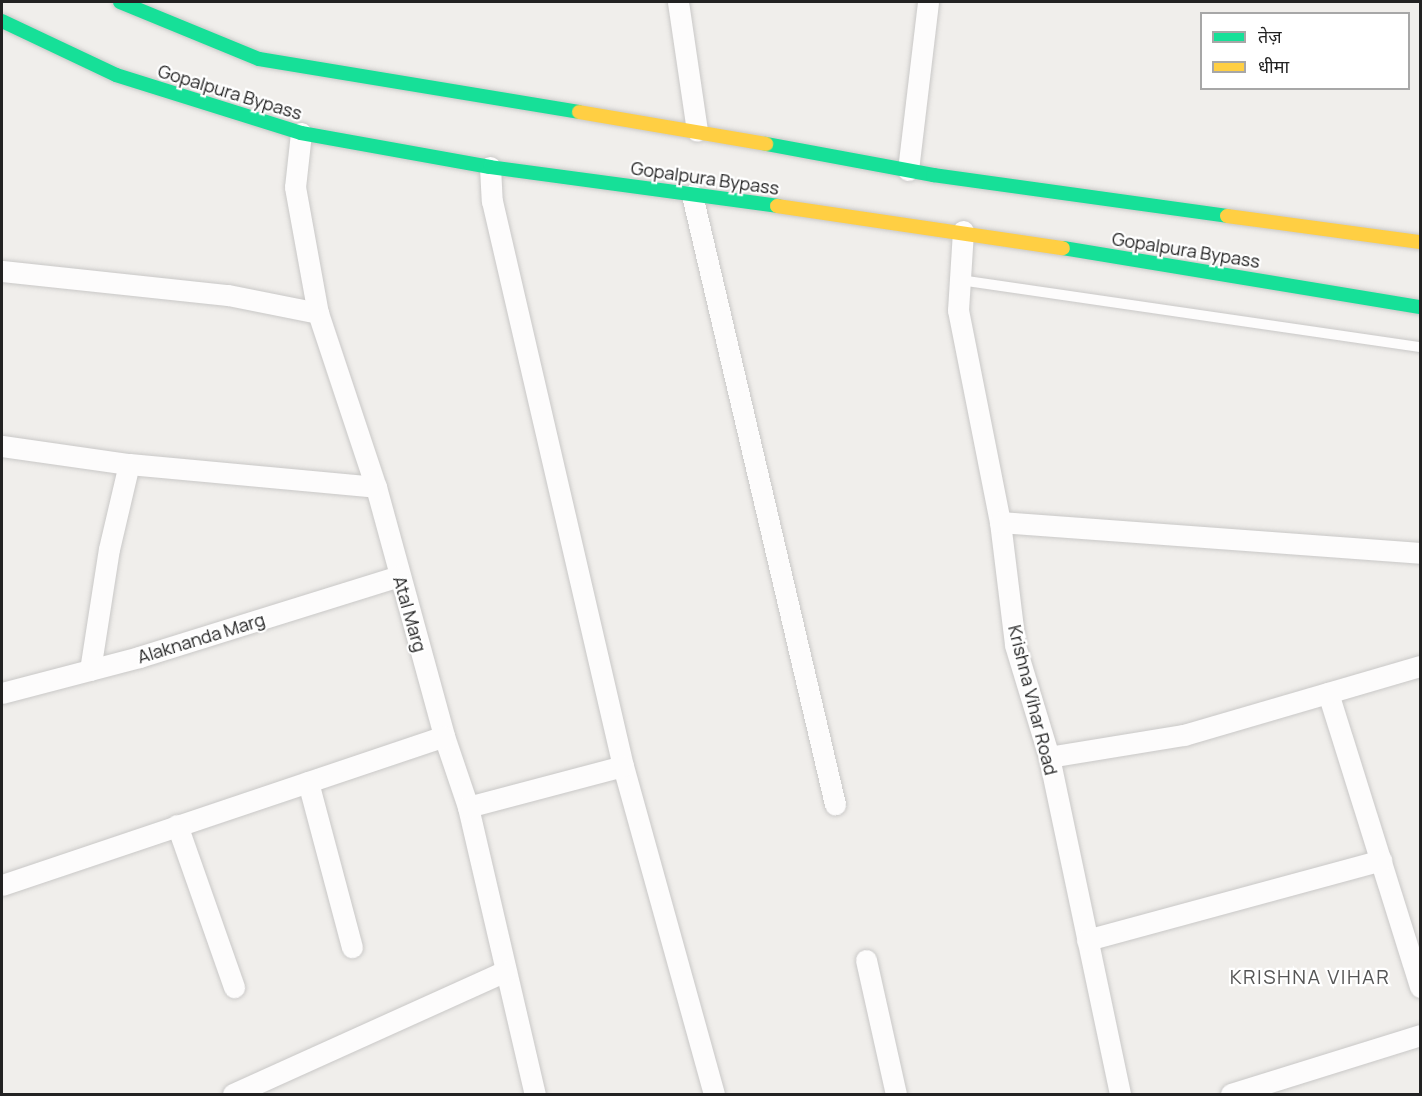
<!DOCTYPE html>
<html>
<head>
<meta charset="utf-8">
<style>
	body { margin:0 }
	#map { position:relative; width:1422px; height:1096px; overflow:hidden; background:#f0eeeb; font-family:Manrope,"Noto Sans Devanagari",sans-serif }
	div>[style] { position:absolute }
	.roads { filter:drop-shadow(0 0 2px #c9c8c7) drop-shadow(0 0 2px #c9c8c7) }
	.lane>* { height:10px; margin:-5px; padding:0 5px; transform-origin:5px; border-radius:5px; background:#fdfcfc }
	.street>* { height:21px; margin:-10.5px; padding:0 10.5px; transform-origin:10.5px; border-radius:10.5px; background:#fdfcfc }
	.fast>* { height:14px; margin:-7px; padding:0 7px; transform-origin:7px; border-radius:7px; background:#16e098 }
	.slow>* { height:14px; margin:-7px; padding:0 7px; transform-origin:7px; border-radius:7px; background:#ffcf43 }
	span { translate:-50% -50%; white-space:nowrap; text-align:center; line-height:1.15; -webkit-text-stroke:4.5px #fff; paint-order:stroke }
	.street-label { font-size:18px; color:#222 }
	.neighbourhood-label { font-size:20px; color:#555; letter-spacing:1.5px }
	.frame { position:absolute; inset:0; border:3px solid #222; pointer-events:none }
	.legend { position:absolute; left:1200px; top:12px; width:210px; height:78px; box-sizing:border-box; background:#fff; border:2px solid #a7a7a7; margin:0; padding:8px 10px; list-style:none; font-size:18px; color:#222 }
	.legend li { display:flex; align-items:center; gap:12px; height:30px }
	.legend b { width:30px; border:2px solid #a7a7a7 }
</style>
</head>
<body>
<div id="map">
	<div class="roads">
		<div class="lane">
			<div style="left:960px;top:280px;width:465px;rotate:8.3deg"></div>
		</div>
		<div class="street">
			<div style="left:678px;top:2px;width:130px;rotate:81.6deg"></div>
			<div style="left:301px;top:133px;width:54px;rotate:96.3deg"></div>
			<div style="left:295px;top:187px;width:128px;rotate:79.7deg"></div>
			<div style="left:318px;top:313px;width:183px;rotate:71.6deg"></div>
			<div style="left:376px;top:487px;width:258px;rotate:74.7deg"></div>
			<div style="left:444px;top:736px;width:75px;rotate:71.3deg"></div>
			<div style="left:468px;top:807px;width:295px;rotate:76.9deg"></div>
			<div style="left:490px;top:167px;width:34px;rotate:87deg"></div>
			<div style="left:492px;top:201px;width:580px;rotate:76.95deg"></div>
			<div style="left:623px;top:766px;width:340px;rotate:74.5deg"></div>
			<div style="left:908px;top:170px;width:169px;rotate:-83.2deg"></div>
			<div style="left:692px;top:195px;width:626px;rotate:76.79deg"></div>
			<div style="left:963px;top:231px;width:79px;rotate:93.6deg"></div>
			<div style="left:958px;top:310px;width:216px;rotate:78.8deg"></div>
			<div style="left:1000px;top:522px;width:124px;rotate:83deg"></div>
			<div style="left:1015px;top:645px;width:117px;rotate:73.1deg"></div>
			<div style="left:1049px;top:757px;width:344px;rotate:78.1deg"></div>
			<div style="left:2px;top:271px;width:227px;rotate:6.1deg"></div>
			<div style="left:228px;top:295px;width:92px;rotate:11.3deg"></div>
			<div style="left:2px;top:446px;width:128px;rotate:8.1deg"></div>
			<div style="left:129px;top:464px;width:248px;rotate:5.3deg"></div>
			<div style="left:1000px;top:522px;width:421px;rotate:4.2deg"></div>
			<div style="left:90px;top:670px;width:122px;rotate:-81.1deg"></div>
			<div style="left:109px;top:549px;width:87px;rotate:-76.8deg"></div>
			<div style="left:2px;top:693px;width:142px;rotate:-14.7deg"></div>
			<div style="left:139px;top:657px;width:272px;rotate:-17.3deg"></div>
			<div style="left:1328px;top:693px;width:308px;rotate:72.6deg"></div>
			<div style="left:1049px;top:757px;width:137px;rotate:-9.3deg"></div>
			<div style="left:1184px;top:735px;width:246px;rotate:-16.3deg"></div>
			<div style="left:308px;top:782px;width:171px;rotate:75.1deg"></div>
			<div style="left:468px;top:807px;width:160px;rotate:-14.8deg"></div>
			<div style="left:177px;top:825px;width:172px;rotate:70.6deg"></div>
			<div style="left:2px;top:885px;width:466px;rotate:-18.6deg"></div>
			<div style="left:1087px;top:940px;width:305px;rotate:-15.2deg"></div>
			<div style="left:866px;top:960px;width:137px;rotate:77.4deg"></div>
			<div style="left:233px;top:1094px;width:299px;rotate:-24.3deg"></div>
			<div style="left:1231px;top:1094px;width:198px;rotate:-17.3deg"></div>
		</div>
		<div class="fast">
			<div style="left:120px;top:2px;width:150px;rotate:22.3deg"></div>
			<div style="left:259px;top:59px;width:324px;rotate:9.4deg"></div>
			<div style="left:2px;top:21px;width:126px;rotate:25.3deg"></div>
			<div style="left:116px;top:75px;width:194px;rotate:17.4deg"></div>
			<div style="left:301px;top:133px;width:192px;rotate:10.2deg"></div>
			<div style="left:490px;top:167px;width:290px;rotate:7.7deg"></div>
			<div style="left:766px;top:144px;width:170px;rotate:10.5deg"></div>
			<div style="left:933px;top:175px;width:297px;rotate:7.9deg"></div>
			<div style="left:1063px;top:248px;width:362px;rotate:9.4deg"></div>
		</div>
		<div class="slow">
			<div style="left:579px;top:112px;width:190px;rotate:9.7deg"></div>
			<div style="left:777px;top:206px;width:289px;rotate:8.4deg"></div>
			<div style="left:1227px;top:216px;width:195px;rotate:7.7deg"></div>
		</div>
	</div>
	<div class="street-label">
		<span style="left:230px;top:92px;rotate:17deg">Gopalpura Bypass</span>
		<span style="left:705px;top:178px;rotate:8deg">Gopalpura Bypass</span>
		<span style="left:1186px;top:250px;rotate:9deg">Gopalpura Bypass</span>
		<span style="left:410px;top:614px;rotate:74deg">Atal Marg</span>
		<span style="left:201px;top:638px;rotate:-17deg">Alaknanda Marg</span>
		<span style="left:1033px;top:700px;rotate:76deg">Krishna Vihar Road</span>
	</div>
	<div class="neighbourhood-label">
		<span style="left:1310px;top:976px">KRISHNA VIHAR</span>
	</div>
	<div class="frame"></div>
	<ul class="legend">
	<li><b style="height:8px;background:#16e098"></b>तेज़</li>
	<li><b style="height:8px;background:#ffcf43"></b>धीमा</li>
	</ul>
</div>
</body>
</html>
